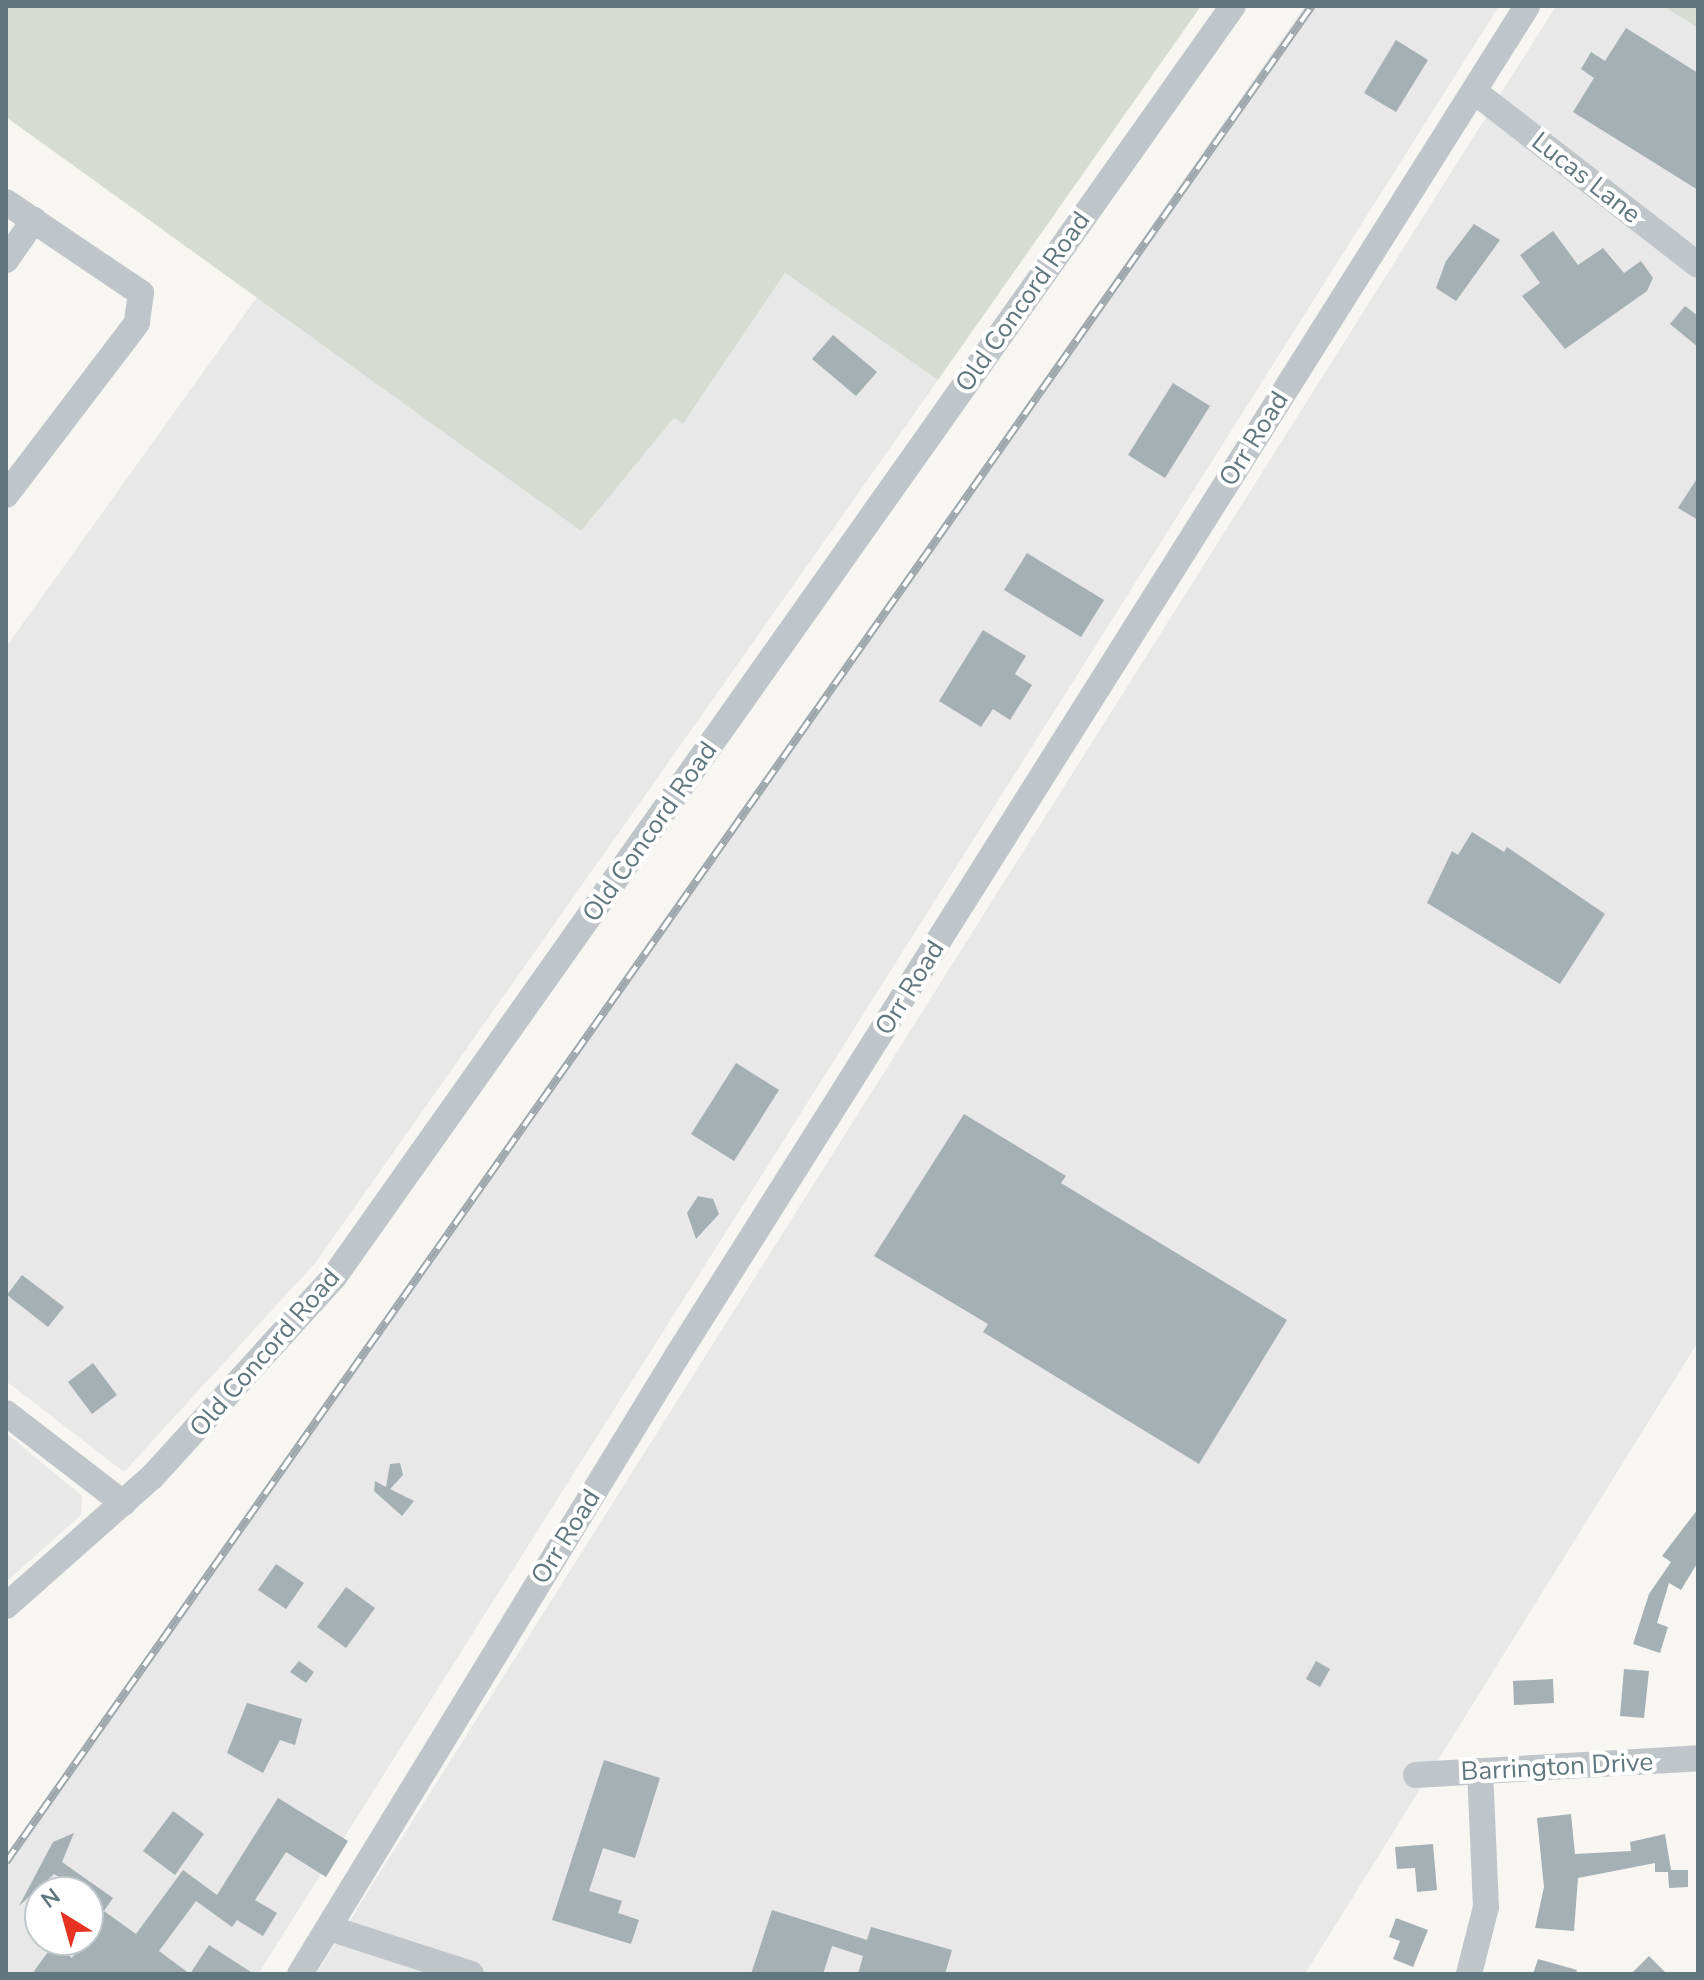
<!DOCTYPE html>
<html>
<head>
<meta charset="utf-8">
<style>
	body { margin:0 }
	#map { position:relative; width:1704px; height:1980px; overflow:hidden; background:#f7f6f3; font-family:"Nunito Sans",sans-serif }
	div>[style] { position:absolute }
	.built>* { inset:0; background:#e7e8e7 }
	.green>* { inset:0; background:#d7dcd2 }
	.building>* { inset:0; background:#a4b0b3 }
	.minor>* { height:26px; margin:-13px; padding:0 13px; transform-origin:13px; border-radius:13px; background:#bfc5c8 }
	.rail>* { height:8px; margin-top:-4px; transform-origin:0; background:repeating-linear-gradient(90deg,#fff 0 15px,#9ea8ac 0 30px); box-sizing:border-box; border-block:2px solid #9ea8ac }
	span { translate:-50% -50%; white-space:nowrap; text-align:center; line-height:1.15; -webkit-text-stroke:8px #fff; paint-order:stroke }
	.street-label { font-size:26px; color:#61777f }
	.frame { position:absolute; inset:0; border:8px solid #61777f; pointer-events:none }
	.north { position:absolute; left:24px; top:1876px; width:80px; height:80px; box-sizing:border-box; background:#fff; border:2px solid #c0c9cc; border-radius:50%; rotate:323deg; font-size:22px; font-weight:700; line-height:32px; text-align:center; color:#61777f }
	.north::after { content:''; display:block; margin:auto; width:28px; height:36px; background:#e73223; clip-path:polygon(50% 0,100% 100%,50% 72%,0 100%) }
</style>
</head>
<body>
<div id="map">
	<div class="built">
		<div style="clip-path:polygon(evenodd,1305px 6px,1499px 6px,258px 1974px,6px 1974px,6px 1865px,561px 1081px,556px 1078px,1305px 6px,40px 1892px,88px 1892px,88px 1940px,40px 1940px,40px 1892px)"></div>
		<div style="clip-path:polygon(1556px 6px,1663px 6px,1698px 28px,1698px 1342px,1305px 1974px,316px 1974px)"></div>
		<div style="clip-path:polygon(785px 273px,938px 380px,316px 1262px,124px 1472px,6px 1381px,6px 647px,257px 297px,581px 531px,674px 418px,683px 424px)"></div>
		<div style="clip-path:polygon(6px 1433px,82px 1496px,81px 1515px,6px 1582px)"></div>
	</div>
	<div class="green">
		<div style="clip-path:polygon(6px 6px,1201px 6px,938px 380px,785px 273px,683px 424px,674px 418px,581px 531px,6px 117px)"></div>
		<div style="clip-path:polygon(1663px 6px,1698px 6px,1698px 28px)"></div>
	</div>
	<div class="building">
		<div style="clip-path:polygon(1626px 28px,1698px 73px,1698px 190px,1573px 112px,1594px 78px,1581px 69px,1591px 52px,1605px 61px)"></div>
		<div style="clip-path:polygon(1396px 40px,1428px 60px,1396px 112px,1364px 93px)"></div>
		<div style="clip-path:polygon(1474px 224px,1500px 240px,1456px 301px,1436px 288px,1446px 261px)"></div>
		<div style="clip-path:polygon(1553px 231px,1578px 265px,1603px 248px,1624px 273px,1641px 261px,1653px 278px,1647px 291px,1565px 349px,1522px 296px,1540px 283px,1520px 255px)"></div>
		<div style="clip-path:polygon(1685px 306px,1698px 316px,1698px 347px,1670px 324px)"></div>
		<div style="clip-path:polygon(833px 335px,877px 372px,856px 396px,812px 359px)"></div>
		<div style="clip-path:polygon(1173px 383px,1210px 406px,1165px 478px,1128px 455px)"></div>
		<div style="clip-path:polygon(1698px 477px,1698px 520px,1678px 508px)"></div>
		<div style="clip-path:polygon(1027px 553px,1104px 600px,1081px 637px,1004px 590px)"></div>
		<div style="clip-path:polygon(983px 630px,1026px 656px,1015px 674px,1032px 685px,1010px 720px,993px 709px,981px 727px,939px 701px)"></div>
		<div style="clip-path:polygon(1472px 832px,1504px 852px,1507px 847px,1605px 914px,1560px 984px,1427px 903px,1452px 851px,1458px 855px)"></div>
		<div style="clip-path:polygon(736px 1063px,779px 1090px,734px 1161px,691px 1134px)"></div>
		<div style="clip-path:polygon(964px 1114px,1066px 1176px,1061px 1183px,1287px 1320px,1199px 1464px,983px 1332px,988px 1324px,874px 1256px)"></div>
		<div style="clip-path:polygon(698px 1196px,713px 1199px,719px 1214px,696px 1239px,687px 1213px)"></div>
		<div style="clip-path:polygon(22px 1275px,64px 1307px,48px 1327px,7px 1295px)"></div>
		<div style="clip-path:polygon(93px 1363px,117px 1395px,92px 1414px,68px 1382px)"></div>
		<div style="clip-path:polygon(400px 1463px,403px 1475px,390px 1489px,414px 1501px,402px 1516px,374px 1491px,375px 1481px,386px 1487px,390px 1464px)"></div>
		<div style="clip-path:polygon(1698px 1509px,1698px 1562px,1681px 1590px,1669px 1583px,1657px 1623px,1668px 1627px,1660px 1653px,1633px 1644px,1649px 1594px,1671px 1562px,1662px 1556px)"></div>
		<div style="clip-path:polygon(276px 1564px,304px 1583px,286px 1609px,258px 1590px)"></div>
		<div style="clip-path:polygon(346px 1587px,375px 1608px,346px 1648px,317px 1627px)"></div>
		<div style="clip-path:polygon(299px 1661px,314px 1672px,306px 1683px,290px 1672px)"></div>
		<div style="clip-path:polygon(1316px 1661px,1330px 1669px,1320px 1687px,1306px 1679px)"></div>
		<div style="clip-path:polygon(1624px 1669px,1649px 1671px,1644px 1718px,1620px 1716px)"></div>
		<div style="clip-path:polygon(1553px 1679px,1554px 1703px,1514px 1705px,1513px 1681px)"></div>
		<div style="clip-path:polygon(247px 1703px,302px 1719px,295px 1745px,280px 1740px,263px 1773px,227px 1753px)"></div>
		<div style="clip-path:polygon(604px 1760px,660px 1778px,635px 1858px,603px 1848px,589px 1891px,622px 1901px,618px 1913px,639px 1920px,631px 1944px,552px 1920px)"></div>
		<div style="clip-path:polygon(278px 1798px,348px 1841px,326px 1877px,286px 1852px,255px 1900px,277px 1913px,263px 1936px,237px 1920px,232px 1927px,196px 1901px,159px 1951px,190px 1974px,209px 1945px,254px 1974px,32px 1974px,53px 1945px,72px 1958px,104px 1911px,88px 1892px,54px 1874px,19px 1906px,53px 1842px,74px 1833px,62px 1862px,113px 1898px,104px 1911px,136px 1934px,183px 1870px,217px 1895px)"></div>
		<div style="clip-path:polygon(173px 1811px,204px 1834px,175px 1875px,143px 1851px)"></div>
		<div style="clip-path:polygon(1571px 1814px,1575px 1854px,1631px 1851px,1630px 1842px,1665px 1834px,1671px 1870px,1688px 1870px,1688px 1887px,1669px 1888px,1668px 1872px,1655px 1872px,1655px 1863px,1578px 1878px,1574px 1931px,1535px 1928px,1544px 1887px,1537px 1818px)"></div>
		<div style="clip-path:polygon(1433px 1844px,1437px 1890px,1417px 1892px,1415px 1868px,1397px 1869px,1395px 1847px)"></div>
		<div style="clip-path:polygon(772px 1910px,867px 1940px,871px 1927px,952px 1950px,945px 1974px,858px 1974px,863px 1956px,832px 1946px,823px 1974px,751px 1974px)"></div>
		<div style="clip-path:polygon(1396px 1918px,1428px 1930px,1413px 1967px,1393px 1959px,1400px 1941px,1389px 1937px)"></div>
		<div style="clip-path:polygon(1649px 1956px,1667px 1974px,1631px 1974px)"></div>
		<div style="clip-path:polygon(1538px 1959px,1577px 1970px,1576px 1974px,1533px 1974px)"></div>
	</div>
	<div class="minor">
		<div style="left:1475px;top:92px;width:282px;rotate:37.8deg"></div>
		<div style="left:6px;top:202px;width:163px;rotate:34deg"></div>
		<div style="left:141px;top:293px;width:30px;rotate:98deg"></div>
		<div style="left:137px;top:323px;width:216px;rotate:127.3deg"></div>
		<div style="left:6px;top:260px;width:49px;rotate:-55deg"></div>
		<div style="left:6px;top:1413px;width:148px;rotate:37.6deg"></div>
		<div style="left:6px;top:1606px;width:195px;rotate:-41.5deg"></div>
		<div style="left:152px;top:1477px;width:270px;rotate:-47.7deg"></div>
		<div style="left:334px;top:1277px;width:1557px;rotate:-54.73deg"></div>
		<div style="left:1416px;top:1775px;width:283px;rotate:-3.4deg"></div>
		<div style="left:329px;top:1928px;width:149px;rotate:17.9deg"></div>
		<div style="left:300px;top:1974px;width:724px;rotate:-58.62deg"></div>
		<div style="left:677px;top:1356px;width:1595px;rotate:-57.8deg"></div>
		<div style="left:1469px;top:1974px;width:69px;rotate:-75.8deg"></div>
		<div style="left:1486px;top:1907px;width:136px;rotate:-92.5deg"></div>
	</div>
	<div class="rail">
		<div style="left:6px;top:1862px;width:2269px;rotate:-54.87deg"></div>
	</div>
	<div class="street-label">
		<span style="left:1586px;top:178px;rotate:38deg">Lucas Lane</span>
		<span style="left:1023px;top:302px;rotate:-55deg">Old Concord Road</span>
		<span style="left:1254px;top:439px;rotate:-58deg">Orr Road</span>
		<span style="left:650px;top:832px;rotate:-55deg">Old Concord Road</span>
		<span style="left:910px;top:988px;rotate:-58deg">Orr Road</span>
		<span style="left:265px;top:1353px;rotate:-49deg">Old Concord Road</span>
		<span style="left:566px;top:1537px;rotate:-58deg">Orr Road</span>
		<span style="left:1557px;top:1767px;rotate:-3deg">Barrington Drive</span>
	</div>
	<div class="frame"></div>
	<div class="north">N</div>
</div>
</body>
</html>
